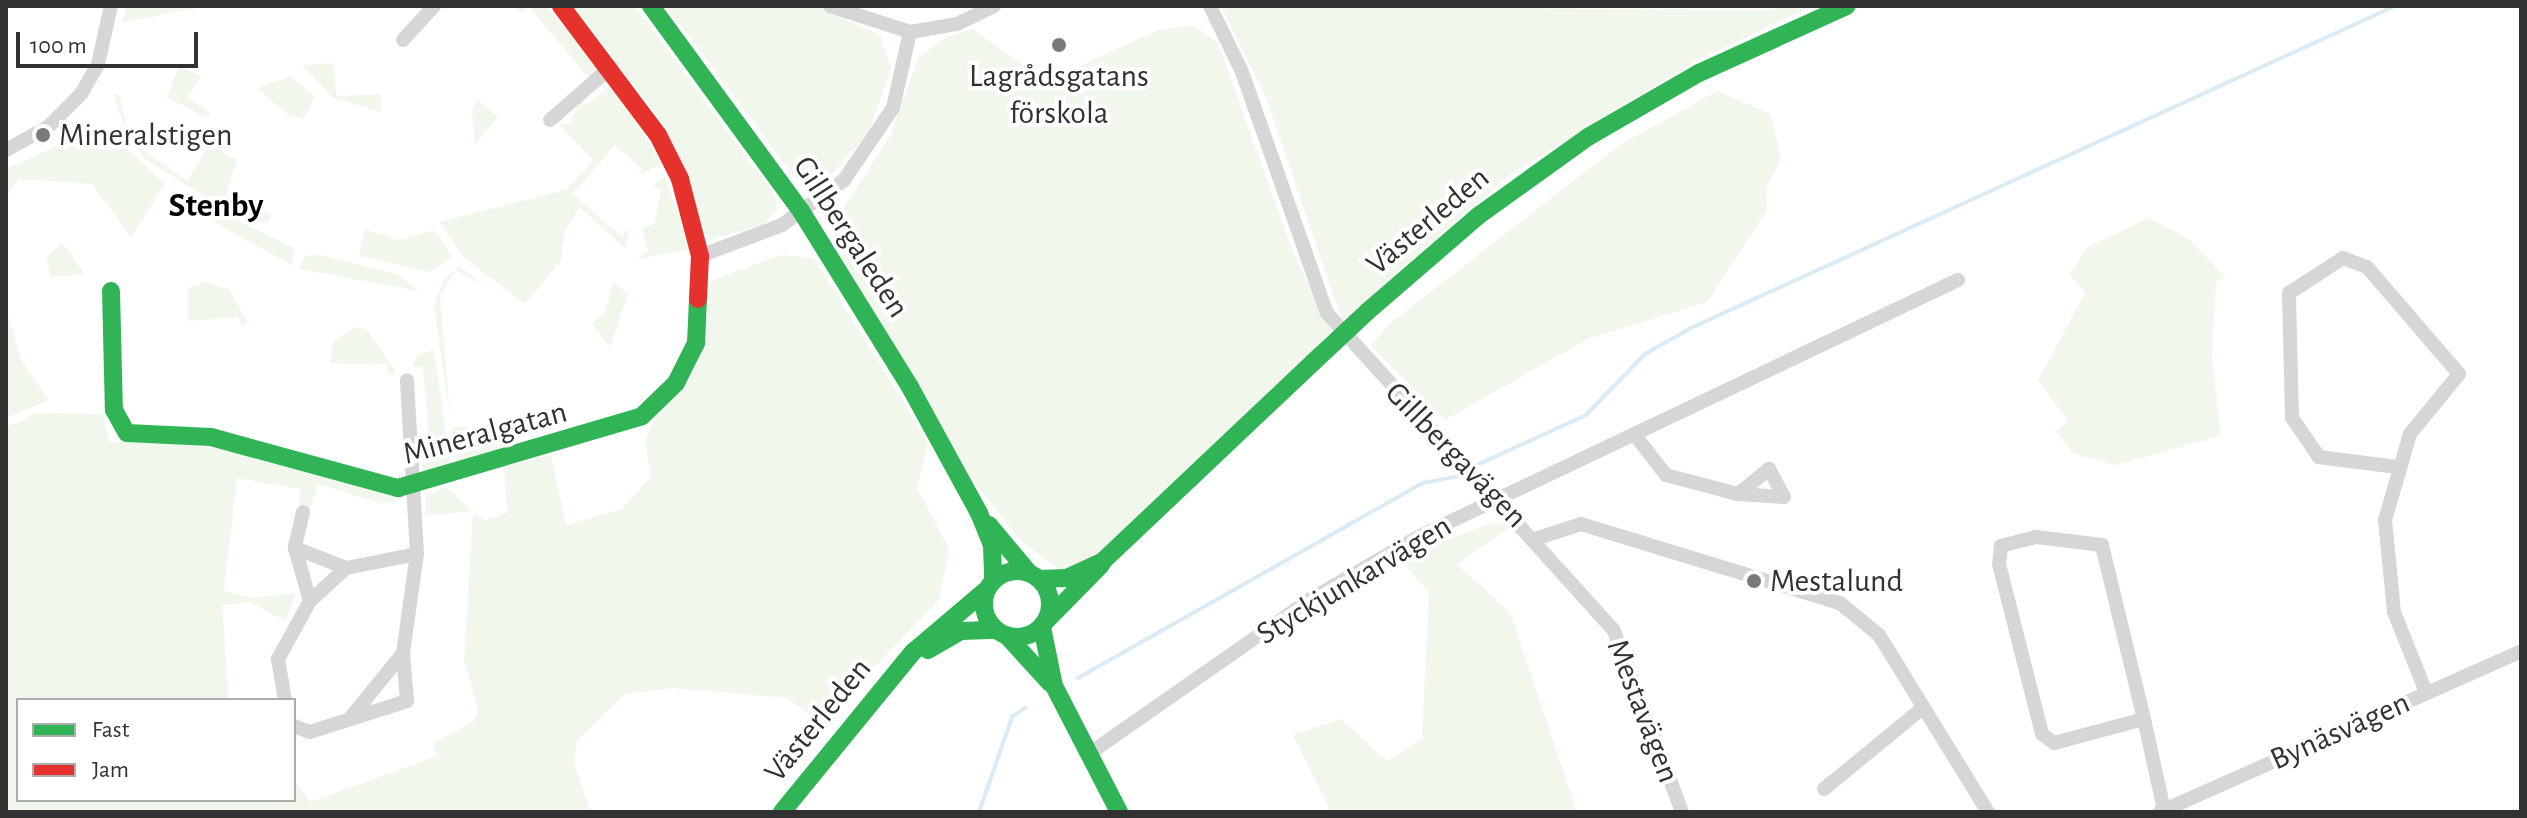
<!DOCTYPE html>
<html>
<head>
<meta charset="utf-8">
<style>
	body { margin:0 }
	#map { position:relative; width:2527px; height:818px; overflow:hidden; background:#fff; font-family:"Alegreya Sans",sans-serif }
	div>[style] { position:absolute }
	.green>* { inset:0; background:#f2f7ee }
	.stream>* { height:4px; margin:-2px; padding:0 2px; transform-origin:2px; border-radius:2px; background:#dbebf5 }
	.street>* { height:14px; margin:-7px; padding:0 7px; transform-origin:7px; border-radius:7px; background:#d6d6d6 }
	.fast>* { height:18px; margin:-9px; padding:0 9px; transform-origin:9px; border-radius:9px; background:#30b455 }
	.fast>.ring { margin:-9px; padding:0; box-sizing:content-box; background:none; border:18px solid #30b455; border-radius:50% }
	.jam>* { height:18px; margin:-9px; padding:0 9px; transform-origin:9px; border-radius:9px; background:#e5322d }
	.fast-bridge>* { height:18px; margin:-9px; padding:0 9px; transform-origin:9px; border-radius:9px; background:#30b455 }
	.dots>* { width:22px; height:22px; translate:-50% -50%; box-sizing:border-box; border:4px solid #fff; border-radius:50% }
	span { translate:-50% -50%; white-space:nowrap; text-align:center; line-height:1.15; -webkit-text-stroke:8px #fff; paint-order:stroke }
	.poi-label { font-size:32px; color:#323232 }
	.left { translate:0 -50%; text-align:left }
	.street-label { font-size:32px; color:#323232 }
	.neighbourhood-label { font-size:34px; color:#000; font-weight:700 }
	.frame { position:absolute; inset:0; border:8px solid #323232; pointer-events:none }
	.legend { position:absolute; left:16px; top:698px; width:280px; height:104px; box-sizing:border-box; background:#fff; border:2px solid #adadad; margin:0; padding:10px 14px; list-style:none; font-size:24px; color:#323232 }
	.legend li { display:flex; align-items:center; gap:16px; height:40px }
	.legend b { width:40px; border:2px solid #adadad }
	.scale { position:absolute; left:16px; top:32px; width:182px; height:36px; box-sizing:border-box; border:4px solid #323232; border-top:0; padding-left:10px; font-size:24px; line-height:28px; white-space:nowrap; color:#323232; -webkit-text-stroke:6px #fff; paint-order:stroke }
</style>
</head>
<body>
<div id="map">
	<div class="green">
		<div style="clip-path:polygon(127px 6px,206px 6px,121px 23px)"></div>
		<div style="clip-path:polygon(513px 6px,547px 6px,600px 67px,589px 78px,529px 7px,522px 13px)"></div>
		<div style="clip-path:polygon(569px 6px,635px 6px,775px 196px,777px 210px,764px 225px,709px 240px,651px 107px)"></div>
		<div style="clip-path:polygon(666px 6px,815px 6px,880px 35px,891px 69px,869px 132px,831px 175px,813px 184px,796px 179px)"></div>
		<div style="clip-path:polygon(1221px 6px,1759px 10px,1813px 6px,1697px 60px,1508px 176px,1342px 321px,1266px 98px)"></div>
		<div style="clip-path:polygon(1194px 25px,1218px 43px,1293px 252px,1332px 331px,1098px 553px,1065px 574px,1021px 541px,975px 483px,836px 247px,834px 222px,889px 138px,919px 57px,943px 39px,972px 29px,1047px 81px,1158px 30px)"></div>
		<div style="clip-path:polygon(333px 63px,337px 96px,381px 94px,382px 112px,333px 98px,302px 65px)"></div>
		<div style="clip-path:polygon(179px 66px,202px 76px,188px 97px,211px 114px,206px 118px,167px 97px)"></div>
		<div style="clip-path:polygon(291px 76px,315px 97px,304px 119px,287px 114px,257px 88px)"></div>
		<div style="clip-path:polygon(614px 82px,661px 164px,637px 176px,642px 169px,615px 145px,573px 194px,621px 236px,629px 229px,626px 249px,579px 207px,564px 232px,561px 261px,525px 304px,464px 258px,439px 222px,566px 190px,593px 160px,559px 125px,569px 124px,580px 100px,586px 106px)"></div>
		<div style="clip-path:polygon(1717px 91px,1771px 114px,1781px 159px,1766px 188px,1767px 210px,1707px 302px,1588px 339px,1445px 420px,1371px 346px,1388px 325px,1618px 146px)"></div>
		<div style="clip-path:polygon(113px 93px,120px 96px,130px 141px,187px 181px,210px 144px,237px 160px,226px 195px,272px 215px,267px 223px,233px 214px,145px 159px,130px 141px)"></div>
		<div style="clip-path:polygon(477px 99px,498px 117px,475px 144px,472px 112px)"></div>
		<div style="clip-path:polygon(88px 132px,123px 145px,165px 184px,131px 237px,92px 184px,19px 179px,6px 197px,6px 169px)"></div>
		<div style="clip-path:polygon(665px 176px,690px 249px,637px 259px,648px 250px,642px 228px,654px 224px,661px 189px,652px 187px)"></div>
		<div style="clip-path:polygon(177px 191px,294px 248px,292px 265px,168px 197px)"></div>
		<div style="clip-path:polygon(2149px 218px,2189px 239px,2226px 278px,2216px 282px,2212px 356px,2221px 436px,2115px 465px,2074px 454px,2056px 432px,2068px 421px,2038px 380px,2085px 293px,2069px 274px,2088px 247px)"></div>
		<div style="clip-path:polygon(364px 229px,399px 240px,434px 230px,452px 257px,430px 272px,359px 256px)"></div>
		<div style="clip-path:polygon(61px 244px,67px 248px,84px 274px,51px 277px,46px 258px)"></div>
		<div style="clip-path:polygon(317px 254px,396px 274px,419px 291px,299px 269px,304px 257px)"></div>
		<div style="clip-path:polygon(780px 255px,814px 258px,899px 395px,928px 444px,917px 488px,949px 549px,939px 600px,821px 723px,787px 698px,673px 688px,625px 694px,577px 741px,574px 763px,591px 812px,6px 812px,6px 427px,38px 413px,103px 414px,109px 442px,174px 441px,252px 455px,405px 498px,383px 504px,318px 484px,310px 508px,298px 504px,301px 489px,237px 478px,224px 591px,250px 598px,297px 593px,285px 621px,251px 602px,222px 605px,229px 700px,18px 700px,18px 800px,294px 800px,294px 781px,310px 802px,437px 756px,433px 743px,473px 722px,478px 711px,464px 660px,473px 513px,486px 520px,507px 513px,504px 467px,551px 455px,566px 525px,622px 509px,651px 476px,645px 441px,652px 424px,691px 376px,703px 349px,711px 281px)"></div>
		<div style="clip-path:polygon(459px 266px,486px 286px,456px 271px,440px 295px,450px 417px,434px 307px,443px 281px)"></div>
		<div style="clip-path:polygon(613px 281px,628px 294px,610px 347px,592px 324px,606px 310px)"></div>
		<div style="clip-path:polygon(205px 282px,228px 289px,247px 320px,243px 327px,238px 317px,188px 321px,188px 288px)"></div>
		<div style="clip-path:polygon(6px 308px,21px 360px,49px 400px,6px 418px)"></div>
		<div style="clip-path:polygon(355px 327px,366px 329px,396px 372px,388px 375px,386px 364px,330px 363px,333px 342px)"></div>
		<div style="clip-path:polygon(434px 350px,451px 469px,422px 471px,422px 462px,431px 460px,423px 367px,412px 367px,418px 354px)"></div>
		<div style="clip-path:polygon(451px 427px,479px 427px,498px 446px,494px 453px,457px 467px)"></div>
		<div style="clip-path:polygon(447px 487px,473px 511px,425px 516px,426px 495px)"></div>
		<div style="clip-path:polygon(1493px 523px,1511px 526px,1457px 565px,1510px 612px,1577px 812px,1331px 812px,1293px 735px,1341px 719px,1387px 761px,1422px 739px,1429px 593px,1398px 557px)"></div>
	</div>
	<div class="stream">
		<div style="left:1477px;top:465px;width:120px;rotate:-24.6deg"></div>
		<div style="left:1586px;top:415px;width:85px;rotate:-46deg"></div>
		<div style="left:1645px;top:354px;width:53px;rotate:-29.5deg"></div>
		<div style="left:1691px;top:328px;width:774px;rotate:-24.58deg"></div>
		<div style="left:1078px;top:678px;width:396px;rotate:-29.5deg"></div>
		<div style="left:1423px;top:483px;width:36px;rotate:-11deg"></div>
		<div style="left:979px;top:812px;width:101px;rotate:-70.8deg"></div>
		<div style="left:1012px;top:717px;width:16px;rotate:-35deg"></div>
	</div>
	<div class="street">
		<div style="left:830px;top:6px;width:84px;rotate:18deg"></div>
		<div style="left:910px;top:32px;width:48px;rotate:-9.7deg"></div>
		<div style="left:957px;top:24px;width:41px;rotate:-25.9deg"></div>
		<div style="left:1210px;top:6px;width:73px;rotate:64.1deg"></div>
		<div style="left:1242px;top:72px;width:256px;rotate:70.6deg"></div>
		<div style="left:1327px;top:313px;width:428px;rotate:47.9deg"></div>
		<div style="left:1614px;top:631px;width:193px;rotate:69.4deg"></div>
		<div style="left:403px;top:40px;width:46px;rotate:-47.6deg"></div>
		<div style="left:550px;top:120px;width:81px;rotate:-41deg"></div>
		<div style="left:6px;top:150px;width:48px;rotate:-28.7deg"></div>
		<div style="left:48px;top:127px;width:47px;rotate:-45deg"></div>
		<div style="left:81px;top:94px;width:34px;rotate:-60deg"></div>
		<div style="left:98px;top:64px;width:59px;rotate:-77.4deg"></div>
		<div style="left:700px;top:256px;width:88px;rotate:-20.7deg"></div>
		<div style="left:782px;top:225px;width:77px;rotate:-36deg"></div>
		<div style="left:844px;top:180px;width:87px;rotate:-55.8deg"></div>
		<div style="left:893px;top:108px;width:78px;rotate:-77.4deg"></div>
		<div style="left:1634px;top:434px;width:52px;rotate:52deg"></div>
		<div style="left:1666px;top:475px;width:74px;rotate:14.8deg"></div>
		<div style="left:1738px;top:494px;width:46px;rotate:3.7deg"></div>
		<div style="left:1784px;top:497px;width:32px;rotate:-118deg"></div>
		<div style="left:1769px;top:469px;width:40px;rotate:141deg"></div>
		<div style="left:2397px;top:467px;width:79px;rotate:-172.7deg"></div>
		<div style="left:2319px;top:457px;width:47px;rotate:-124.7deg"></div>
		<div style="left:2292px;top:418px;width:125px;rotate:-91.4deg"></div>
		<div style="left:2289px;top:293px;width:64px;rotate:-32.9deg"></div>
		<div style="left:2343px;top:258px;width:26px;rotate:21deg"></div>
		<div style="left:2367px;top:267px;width:141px;rotate:49.3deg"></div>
		<div style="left:2459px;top:374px;width:77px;rotate:129.2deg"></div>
		<div style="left:2410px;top:434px;width:90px;rotate:106.2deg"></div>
		<div style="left:2385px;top:520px;width:92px;rotate:84.4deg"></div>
		<div style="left:2394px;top:612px;width:86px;rotate:68.2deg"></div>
		<div style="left:303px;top:512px;width:37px;rotate:103deg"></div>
		<div style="left:295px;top:548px;width:55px;rotate:74.2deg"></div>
		<div style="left:1538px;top:538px;width:45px;rotate:-18deg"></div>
		<div style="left:1581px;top:524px;width:271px;rotate:17deg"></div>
		<div style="left:1840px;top:603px;width:50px;rotate:39.4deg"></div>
		<div style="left:1879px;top:635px;width:208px;rotate:58.4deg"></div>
		<div style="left:295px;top:548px;width:55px;rotate:21.4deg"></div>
		<div style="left:285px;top:700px;width:42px;rotate:-99.7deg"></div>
		<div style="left:278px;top:659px;width:66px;rotate:-61.1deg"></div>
		<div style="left:310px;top:601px;width:49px;rotate:-42.5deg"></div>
		<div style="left:346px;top:568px;width:72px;rotate:-11.2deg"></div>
		<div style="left:352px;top:716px;width:81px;rotate:-51deg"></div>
		<div style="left:2144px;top:719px;width:179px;rotate:-103.6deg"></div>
		<div style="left:2102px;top:545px;width:66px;rotate:-173.1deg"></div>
		<div style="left:2036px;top:537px;width:36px;rotate:166deg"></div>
		<div style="left:2001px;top:546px;width:18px;rotate:96deg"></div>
		<div style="left:1999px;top:564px;width:175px;rotate:75.8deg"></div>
		<div style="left:2042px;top:734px;width:15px;rotate:37deg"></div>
		<div style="left:2054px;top:743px;width:93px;rotate:-14.9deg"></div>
		<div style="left:2144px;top:719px;width:93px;rotate:77.6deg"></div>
		<div style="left:294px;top:726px;width:17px;rotate:21deg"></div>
		<div style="left:310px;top:732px;width:102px;rotate:-17.7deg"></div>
		<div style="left:407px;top:701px;width:48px;rotate:-94.8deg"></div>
		<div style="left:403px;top:653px;width:100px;rotate:-82deg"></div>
		<div style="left:417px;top:554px;width:174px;rotate:-93.3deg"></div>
		<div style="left:1090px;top:753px;width:267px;rotate:-34.9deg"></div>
		<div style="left:1309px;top:600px;width:128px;rotate:-30deg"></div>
		<div style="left:1420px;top:536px;width:596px;rotate:-25.45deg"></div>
		<div style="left:1824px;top:789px;width:129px;rotate:-39.4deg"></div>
		<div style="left:2160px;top:812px;width:395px;rotate:-24deg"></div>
	</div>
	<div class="fast">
		<div style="left:651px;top:6px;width:254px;rotate:53.8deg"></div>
		<div style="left:801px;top:211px;width:207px;rotate:58.2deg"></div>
		<div style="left:910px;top:387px;width:144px;rotate:61.3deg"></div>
		<div style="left:979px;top:513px;width:35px;rotate:68deg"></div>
		<div style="left:992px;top:545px;width:35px;rotate:88deg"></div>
		<div style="left:111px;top:291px;width:119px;rotate:88.6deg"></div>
		<div style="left:114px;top:410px;width:26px;rotate:61deg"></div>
		<div style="left:127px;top:433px;width:84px;rotate:2.7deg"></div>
		<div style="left:211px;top:437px;width:194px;rotate:15.3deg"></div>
		<div style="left:398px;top:488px;width:254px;rotate:-16.4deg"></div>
		<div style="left:642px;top:416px;width:47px;rotate:-44.1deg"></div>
		<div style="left:676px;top:383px;width:45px;rotate:-63.4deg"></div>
		<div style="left:696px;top:343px;width:44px;rotate:-87.4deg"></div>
		<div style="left:1368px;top:311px;width:145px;rotate:-40.8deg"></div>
		<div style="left:1478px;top:216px;width:135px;rotate:-35.7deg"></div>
		<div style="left:1588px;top:137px;width:128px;rotate:-30deg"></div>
		<div style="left:1699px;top:73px;width:162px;rotate:-24.4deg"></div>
		<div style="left:989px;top:525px;width:62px;rotate:50.2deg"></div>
		<div class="ring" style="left:984px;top:571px;width:48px;height:48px"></div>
		<div style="left:1039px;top:579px;width:28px;rotate:-2deg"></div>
		<div style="left:1067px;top:578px;width:40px;rotate:-25deg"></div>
		<div style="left:1103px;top:561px;width:300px;rotate:-43.4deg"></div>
		<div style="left:1045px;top:622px;width:80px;rotate:-45.5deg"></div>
		<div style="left:1042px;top:627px;width:60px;rotate:78.5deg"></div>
		<div style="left:1054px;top:686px;width:142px;rotate:62.7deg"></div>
		<div style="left:1007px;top:636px;width:64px;rotate:47.5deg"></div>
		<div style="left:928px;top:650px;width:38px;rotate:-30deg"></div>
		<div style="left:961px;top:631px;width:35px;rotate:-2deg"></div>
		<div style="left:782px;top:812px;width:207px;rotate:-50.7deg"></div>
		<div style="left:913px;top:652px;width:96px;rotate:-40.3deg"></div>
	</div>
	<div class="jam">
		<div style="left:561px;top:6px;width:161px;rotate:53.1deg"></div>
		<div style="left:658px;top:135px;width:49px;rotate:63.4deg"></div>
		<div style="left:680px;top:179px;width:80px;rotate:75.4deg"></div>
		<div style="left:700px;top:256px;width:43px;rotate:92.7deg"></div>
	</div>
	<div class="fast-bridge">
		<div style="left:1321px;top:355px;width:64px;rotate:-43.1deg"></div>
	</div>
	<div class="dots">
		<div style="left:1059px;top:45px;background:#7a7a7a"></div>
		<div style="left:43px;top:135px;background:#7a7a7a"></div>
		<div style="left:1754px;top:581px;background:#7a7a7a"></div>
	</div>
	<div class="poi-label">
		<span style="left:1059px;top:95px">Lagrådsgatans<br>förskola</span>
		<span class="left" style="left:59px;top:135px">Mineralstigen</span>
		<span class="left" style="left:1770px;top:581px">Mestalund</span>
	</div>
	<div class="street-label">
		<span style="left:1428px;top:221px;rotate:-40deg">Västerleden</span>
		<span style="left:851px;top:237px;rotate:57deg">Gillbergaleden</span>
		<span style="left:485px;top:433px;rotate:-15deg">Mineralgatan</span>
		<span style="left:1456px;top:455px;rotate:46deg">Gillbergavägen</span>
		<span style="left:1354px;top:580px;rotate:-31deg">Styckjunkarvägen</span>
		<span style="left:1643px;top:711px;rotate:69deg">Mestavägen</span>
		<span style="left:818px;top:720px;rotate:-51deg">Västerleden</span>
		<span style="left:2340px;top:731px;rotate:-24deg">Bynäsvägen</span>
	</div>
	<div class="neighbourhood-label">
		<span style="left:216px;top:207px">Stenby</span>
	</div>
	<div class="frame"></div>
	<ul class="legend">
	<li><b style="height:10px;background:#30b455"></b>Fast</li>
	<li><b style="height:10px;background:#e5322d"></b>Jam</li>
	</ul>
	<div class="scale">100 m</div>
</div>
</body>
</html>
